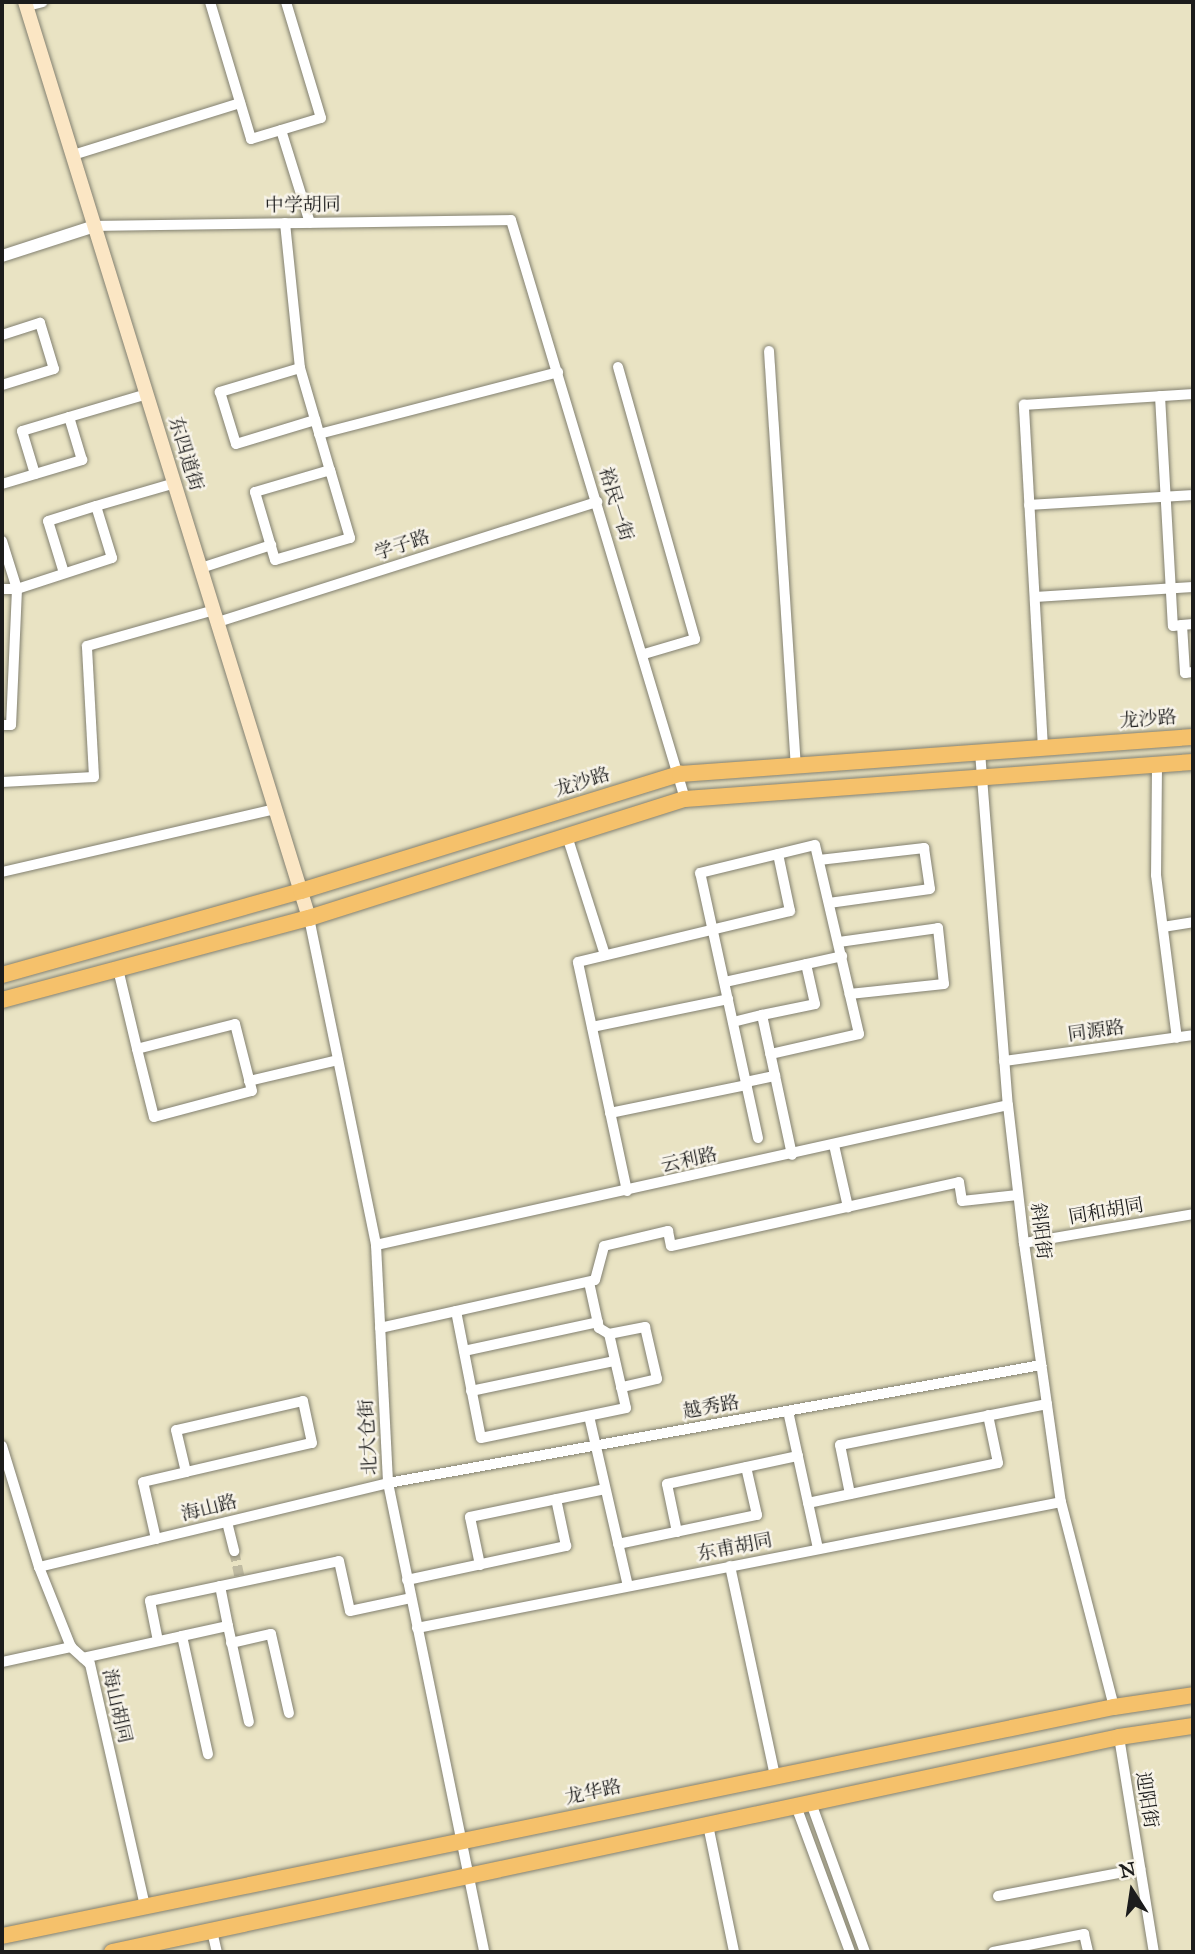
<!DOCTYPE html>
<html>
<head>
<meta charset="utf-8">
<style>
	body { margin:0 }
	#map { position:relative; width:1195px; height:1954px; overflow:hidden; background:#e9e3c3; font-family:"IM FELL Great Primer","Noto Serif SC",serif }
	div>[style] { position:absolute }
	.minor-tunnel>* { height:10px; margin-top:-5px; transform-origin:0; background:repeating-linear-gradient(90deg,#c0bba2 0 10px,transparent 0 15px) }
	.roads { filter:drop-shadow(0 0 2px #828070) drop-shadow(0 0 2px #828070) }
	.minor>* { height:10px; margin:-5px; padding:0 5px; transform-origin:5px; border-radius:5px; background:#fff }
	.tertiary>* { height:12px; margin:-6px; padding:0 6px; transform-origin:6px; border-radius:6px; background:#fff }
	.secondary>* { height:14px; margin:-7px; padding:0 7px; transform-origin:7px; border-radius:7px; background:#fbe6c4 }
	.primary>* { height:16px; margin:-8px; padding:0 8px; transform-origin:8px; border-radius:8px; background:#f5c16b }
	span { translate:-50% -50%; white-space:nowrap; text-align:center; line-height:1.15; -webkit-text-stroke:5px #f7f3e8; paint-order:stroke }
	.street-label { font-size:19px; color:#1c1c1c }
	.frame { position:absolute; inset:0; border:4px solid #1c1c1c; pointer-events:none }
	.north { position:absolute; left:1097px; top:1856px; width:70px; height:70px; -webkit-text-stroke:5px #f7f3e8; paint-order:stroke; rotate:348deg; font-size:19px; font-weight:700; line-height:28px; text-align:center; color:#1c1c1c }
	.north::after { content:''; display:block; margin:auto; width:24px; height:32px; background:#1c1c1c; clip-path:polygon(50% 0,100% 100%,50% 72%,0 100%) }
</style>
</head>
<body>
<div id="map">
	<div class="minor-tunnel">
		<div style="left:234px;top:1551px;width:25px;rotate:78deg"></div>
	</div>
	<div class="roads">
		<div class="minor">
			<div style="left:210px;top:2px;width:143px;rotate:73.3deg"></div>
			<div style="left:251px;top:139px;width:73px;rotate:-16.7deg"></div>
			<div style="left:321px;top:118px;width:121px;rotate:-106.8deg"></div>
			<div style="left:27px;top:6px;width:16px;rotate:-14deg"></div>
			<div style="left:281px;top:130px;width:97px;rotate:72.7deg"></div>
			<div style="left:73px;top:155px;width:175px;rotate:-17.3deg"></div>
			<div style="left:285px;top:223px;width:146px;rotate:84.1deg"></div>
			<div style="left:300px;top:368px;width:110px;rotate:73.7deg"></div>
			<div style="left:95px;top:226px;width:416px;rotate:-0.8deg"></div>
			<div style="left:511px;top:220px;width:605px;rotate:73.27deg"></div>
			<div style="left:2px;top:335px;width:40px;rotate:-18deg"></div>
			<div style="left:40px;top:323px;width:48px;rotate:73.1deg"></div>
			<div style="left:54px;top:369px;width:54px;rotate:162.9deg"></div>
			<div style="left:769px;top:351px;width:415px;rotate:86.3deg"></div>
			<div style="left:618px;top:367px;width:283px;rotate:74.2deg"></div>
			<div style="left:695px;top:639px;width:53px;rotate:163.6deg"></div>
			<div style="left:300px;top:368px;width:84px;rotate:163.3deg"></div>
			<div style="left:220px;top:392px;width:54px;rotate:72.9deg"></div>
			<div style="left:236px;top:444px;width:83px;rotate:-16.9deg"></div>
			<div style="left:1160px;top:396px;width:230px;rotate:86.8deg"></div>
			<div style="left:1173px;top:626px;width:9px;rotate:-6deg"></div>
			<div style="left:69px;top:417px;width:81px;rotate:-16.4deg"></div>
			<div style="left:319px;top:434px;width:247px;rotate:-14.5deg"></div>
			<div style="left:330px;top:470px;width:71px;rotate:73.6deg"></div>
			<div style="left:350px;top:538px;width:78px;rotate:163.7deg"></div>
			<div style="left:275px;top:560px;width:71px;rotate:-106.4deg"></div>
			<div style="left:255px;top:492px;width:78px;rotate:-16.3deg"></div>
			<div style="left:2px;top:484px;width:84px;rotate:-16.7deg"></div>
			<div style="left:82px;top:460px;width:45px;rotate:-106.8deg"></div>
			<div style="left:69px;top:417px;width:49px;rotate:163.4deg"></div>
			<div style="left:22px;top:431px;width:45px;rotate:73.2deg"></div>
			<div style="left:1029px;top:505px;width:164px;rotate:-3.5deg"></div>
			<div style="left:2px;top:541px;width:50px;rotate:72.6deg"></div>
			<div style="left:17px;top:589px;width:100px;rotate:-18.1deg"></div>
			<div style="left:112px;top:558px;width:54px;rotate:-107.1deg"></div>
			<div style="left:96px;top:506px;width:82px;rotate:-16.2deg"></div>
			<div style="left:201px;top:568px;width:74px;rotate:-18.2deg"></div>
			<div style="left:64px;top:573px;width:54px;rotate:-107.1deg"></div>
			<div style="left:48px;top:521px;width:50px;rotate:-17.4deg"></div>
			<div style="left:2px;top:589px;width:15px"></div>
			<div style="left:17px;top:589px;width:136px;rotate:92.5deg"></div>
			<div style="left:11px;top:725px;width:9px;rotate:180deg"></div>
			<div style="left:1035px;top:597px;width:158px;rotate:-3.6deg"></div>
			<div style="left:218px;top:622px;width:398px;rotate:-17.6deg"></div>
			<div style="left:1193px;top:624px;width:11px;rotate:175deg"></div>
			<div style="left:1182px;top:625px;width:48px;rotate:86.4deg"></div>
			<div style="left:1185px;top:673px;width:8px;rotate:-7deg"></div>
			<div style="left:1043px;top:748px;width:344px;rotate:-93.2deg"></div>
			<div style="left:1024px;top:405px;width:169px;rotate:-3.7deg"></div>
			<div style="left:980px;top:752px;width:354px;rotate:85.5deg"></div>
			<div style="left:1008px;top:1105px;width:139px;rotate:83.4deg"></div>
			<div style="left:1024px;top:1243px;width:262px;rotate:81.9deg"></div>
			<div style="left:1061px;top:1502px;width:212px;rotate:75.5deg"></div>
			<div style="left:1157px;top:765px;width:110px;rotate:90.5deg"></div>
			<div style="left:1156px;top:875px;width:164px;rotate:82.7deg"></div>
			<div style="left:2px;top:782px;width:92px;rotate:-3.1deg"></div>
			<div style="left:94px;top:777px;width:131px;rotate:-93.1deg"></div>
			<div style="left:87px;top:646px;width:132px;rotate:-15.8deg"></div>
			<div style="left:567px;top:836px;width:125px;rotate:72.3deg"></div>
			<div style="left:819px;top:860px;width:106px;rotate:-6.5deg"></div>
			<div style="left:924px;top:848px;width:41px;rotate:81.7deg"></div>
			<div style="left:930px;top:889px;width:102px;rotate:172.1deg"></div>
			<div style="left:2px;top:872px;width:280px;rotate:-13deg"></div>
			<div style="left:309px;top:918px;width:334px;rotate:78.4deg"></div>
			<div style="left:376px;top:1245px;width:238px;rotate:87.1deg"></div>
			<div style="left:388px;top:1483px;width:479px;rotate:78.4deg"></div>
			<div style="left:1163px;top:927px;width:30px;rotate:-9deg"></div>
			<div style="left:839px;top:942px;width:100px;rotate:-8deg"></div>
			<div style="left:938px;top:928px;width:56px;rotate:83.9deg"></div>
			<div style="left:944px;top:984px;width:95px;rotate:173.9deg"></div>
			<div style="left:118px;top:969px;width:82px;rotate:76.6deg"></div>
			<div style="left:137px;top:1049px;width:70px;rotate:76deg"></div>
			<div style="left:154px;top:1117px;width:101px;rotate:-14.9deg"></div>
			<div style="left:252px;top:1091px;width:69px;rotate:-104.2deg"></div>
			<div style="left:235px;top:1024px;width:101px;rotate:165.7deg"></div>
			<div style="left:725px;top:982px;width:120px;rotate:-12.5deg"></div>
			<div style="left:762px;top:1015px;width:54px;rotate:-11.7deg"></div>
			<div style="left:815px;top:1004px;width:41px;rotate:-102.7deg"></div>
			<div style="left:733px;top:1022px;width:30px;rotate:-14deg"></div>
			<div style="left:762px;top:1015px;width:143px;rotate:77.9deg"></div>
			<div style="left:592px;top:1027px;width:139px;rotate:-11.6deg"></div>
			<div style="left:1004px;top:1061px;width:191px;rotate:-7.8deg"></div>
			<div style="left:249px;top:1081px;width:91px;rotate:-13.3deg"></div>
			<div style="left:746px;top:1082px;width:30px;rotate:-12deg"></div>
			<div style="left:610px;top:1113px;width:140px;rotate:-11.6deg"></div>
			<div style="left:758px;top:1138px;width:271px;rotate:-102.3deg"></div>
			<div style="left:700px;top:873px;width:118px;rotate:-13.7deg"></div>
			<div style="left:815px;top:845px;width:194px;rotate:76.9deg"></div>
			<div style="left:859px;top:1034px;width:91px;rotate:167.3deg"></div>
			<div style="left:834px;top:1145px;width:64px;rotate:77.3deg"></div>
			<div style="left:627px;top:1191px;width:234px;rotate:-102.1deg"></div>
			<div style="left:578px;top:962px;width:218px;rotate:-13.5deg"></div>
			<div style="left:790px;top:911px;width:58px;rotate:-101.9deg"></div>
			<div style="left:1024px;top:1243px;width:171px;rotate:-9.7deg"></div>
			<div style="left:376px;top:1245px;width:647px;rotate:-12.49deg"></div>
			<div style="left:456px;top:1311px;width:129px;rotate:78.9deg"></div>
			<div style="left:481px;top:1438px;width:148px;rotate:-11.7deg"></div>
			<div style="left:626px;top:1408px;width:76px;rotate:-102.9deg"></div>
			<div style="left:609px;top:1334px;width:12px;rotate:-149deg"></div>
			<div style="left:599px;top:1328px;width:47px;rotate:-102.3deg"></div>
			<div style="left:380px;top:1328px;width:220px;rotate:-12.6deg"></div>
			<div style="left:595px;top:1280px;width:35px;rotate:-75deg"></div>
			<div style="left:604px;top:1246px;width:66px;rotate:-13.2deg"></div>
			<div style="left:668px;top:1231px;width:15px;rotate:79deg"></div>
			<div style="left:671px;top:1246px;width:295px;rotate:-12.5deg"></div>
			<div style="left:959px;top:1182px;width:19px;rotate:81deg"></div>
			<div style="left:962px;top:1201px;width:56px;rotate:-6.1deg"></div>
			<div style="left:609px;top:1334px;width:37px;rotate:-11deg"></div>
			<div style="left:645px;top:1327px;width:53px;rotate:77deg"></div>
			<div style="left:657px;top:1379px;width:37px;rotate:167deg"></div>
			<div style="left:464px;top:1351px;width:137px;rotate:-12.2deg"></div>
			<div style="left:471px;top:1391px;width:147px;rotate:-11.8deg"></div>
			<div style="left:788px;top:1411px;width:141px;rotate:77.7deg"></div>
			<div style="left:589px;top:1416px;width:174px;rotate:77.1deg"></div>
			<div style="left:2px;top:1446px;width:127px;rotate:73deg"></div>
			<div style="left:39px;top:1567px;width:86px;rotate:68.2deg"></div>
			<div style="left:71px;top:1647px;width:25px;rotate:42deg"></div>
			<div style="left:90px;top:1664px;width:248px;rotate:77.2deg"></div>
			<div style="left:850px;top:1494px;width:50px;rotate:-101.5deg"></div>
			<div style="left:840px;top:1445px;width:211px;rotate:-11.2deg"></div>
			<div style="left:808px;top:1503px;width:194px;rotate:-11.9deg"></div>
			<div style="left:998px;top:1463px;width:49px;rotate:-101.8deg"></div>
			<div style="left:227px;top:1522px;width:30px;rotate:76deg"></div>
			<div style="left:677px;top:1532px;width:49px;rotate:-101.8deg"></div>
			<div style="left:667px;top:1484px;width:134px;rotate:-12.1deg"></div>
			<div style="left:156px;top:1539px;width:58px;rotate:-102.8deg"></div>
			<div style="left:143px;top:1482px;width:44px;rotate:-13.1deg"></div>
			<div style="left:186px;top:1472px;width:129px;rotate:-13deg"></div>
			<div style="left:312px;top:1443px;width:43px;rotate:-102.1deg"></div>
			<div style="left:303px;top:1401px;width:130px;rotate:167.1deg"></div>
			<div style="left:176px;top:1430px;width:43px;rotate:76.6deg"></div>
			<div style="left:618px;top:1544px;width:142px;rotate:-11.8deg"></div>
			<div style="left:757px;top:1515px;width:49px;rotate:-102.9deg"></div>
			<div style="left:480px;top:1565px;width:49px;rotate:-101.8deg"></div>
			<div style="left:470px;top:1517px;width:138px;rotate:-11.7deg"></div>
			<div style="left:730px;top:1566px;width:215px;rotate:77.9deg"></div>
			<div style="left:39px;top:1567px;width:359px;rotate:-13.5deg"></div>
			<div style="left:388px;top:1483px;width:664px;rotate:-10.24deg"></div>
			<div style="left:407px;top:1580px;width:163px;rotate:-12.1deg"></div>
			<div style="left:566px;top:1546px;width:48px;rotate:-102deg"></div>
			<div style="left:220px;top:1586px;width:41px;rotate:78.7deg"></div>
			<div style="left:417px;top:1628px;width:656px;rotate:-11.07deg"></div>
			<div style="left:182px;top:1636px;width:47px;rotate:-12.3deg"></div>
			<div style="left:228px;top:1626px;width:98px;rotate:77.7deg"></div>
			<div style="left:158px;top:1641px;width:41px;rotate:-101.3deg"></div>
			<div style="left:150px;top:1601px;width:193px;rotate:-11.9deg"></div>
			<div style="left:339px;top:1561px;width:51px;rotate:77.6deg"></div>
			<div style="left:350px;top:1611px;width:62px;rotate:-12deg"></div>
			<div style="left:231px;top:1643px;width:41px;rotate:-12.7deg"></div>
			<div style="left:271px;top:1634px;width:81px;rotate:77.2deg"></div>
			<div style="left:83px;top:1658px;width:101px;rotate:-12.5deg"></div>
			<div style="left:182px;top:1636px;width:121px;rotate:77.6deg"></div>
			<div style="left:2px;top:1662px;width:71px;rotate:-12.3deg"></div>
			<div style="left:1119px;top:1737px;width:218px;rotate:80.8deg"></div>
			<div style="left:811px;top:1803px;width:158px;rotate:70.1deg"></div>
			<div style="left:796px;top:1806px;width:156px;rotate:69.7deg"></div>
			<div style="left:708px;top:1825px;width:130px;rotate:78.4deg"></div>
			<div style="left:998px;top:1896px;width:145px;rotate:-10.8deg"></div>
			<div style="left:212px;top:1931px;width:22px;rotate:77deg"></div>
			<div style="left:993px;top:1952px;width:93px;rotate:-11.2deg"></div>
			<div style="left:1084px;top:1934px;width:18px;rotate:77deg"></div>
		</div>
		<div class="tertiary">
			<div style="left:2px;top:256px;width:98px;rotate:-17.9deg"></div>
		</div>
		<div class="secondary">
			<div style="left:25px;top:2px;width:959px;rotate:72.77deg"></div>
		</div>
		<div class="primary">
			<div style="left:2px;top:975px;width:311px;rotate:-15.7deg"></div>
			<div style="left:301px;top:891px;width:397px;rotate:-17.2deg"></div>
			<div style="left:680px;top:774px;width:514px;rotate:-4.13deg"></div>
			<div style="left:2px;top:1000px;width:318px;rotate:-15deg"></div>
			<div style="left:309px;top:918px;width:394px;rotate:-17.6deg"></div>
			<div style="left:685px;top:799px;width:509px;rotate:-4.17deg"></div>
			<div style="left:2px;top:1936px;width:1135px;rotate:-11.64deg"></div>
			<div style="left:1114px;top:1707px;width:80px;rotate:-8.6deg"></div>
			<div style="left:112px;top:1952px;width:1030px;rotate:-12.05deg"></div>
			<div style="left:1119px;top:1737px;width:75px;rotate:-8.5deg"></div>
		</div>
	</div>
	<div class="street-label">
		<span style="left:303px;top:205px;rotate:-1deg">中学胡同</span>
		<span style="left:186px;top:454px;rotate:73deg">东四道街</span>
		<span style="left:616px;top:504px;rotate:73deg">裕民一街</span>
		<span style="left:402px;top:545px;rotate:-18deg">学子路</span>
		<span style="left:1148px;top:719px;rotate:-4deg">龙沙路</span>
		<span style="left:582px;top:782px;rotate:-17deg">龙沙路</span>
		<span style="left:1096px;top:1031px;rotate:-8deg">同源路</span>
		<span style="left:689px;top:1160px;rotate:-12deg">云利路</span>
		<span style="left:1106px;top:1211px;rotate:-10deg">同和胡同</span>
		<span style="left:1041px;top:1231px;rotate:83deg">斜阳街</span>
		<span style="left:711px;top:1407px;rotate:-10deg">越秀路</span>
		<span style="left:368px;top:1437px;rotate:-93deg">北大仓街</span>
		<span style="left:209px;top:1508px;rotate:-14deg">海山路</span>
		<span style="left:735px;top:1547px;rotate:-11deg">东甫胡同</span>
		<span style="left:117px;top:1706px;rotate:77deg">海山胡同</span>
		<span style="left:593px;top:1792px;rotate:-12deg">龙华路</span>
		<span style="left:1147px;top:1800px;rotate:81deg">迎阳街</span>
	</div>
	<div class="frame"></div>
	<div class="north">N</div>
</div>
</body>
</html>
